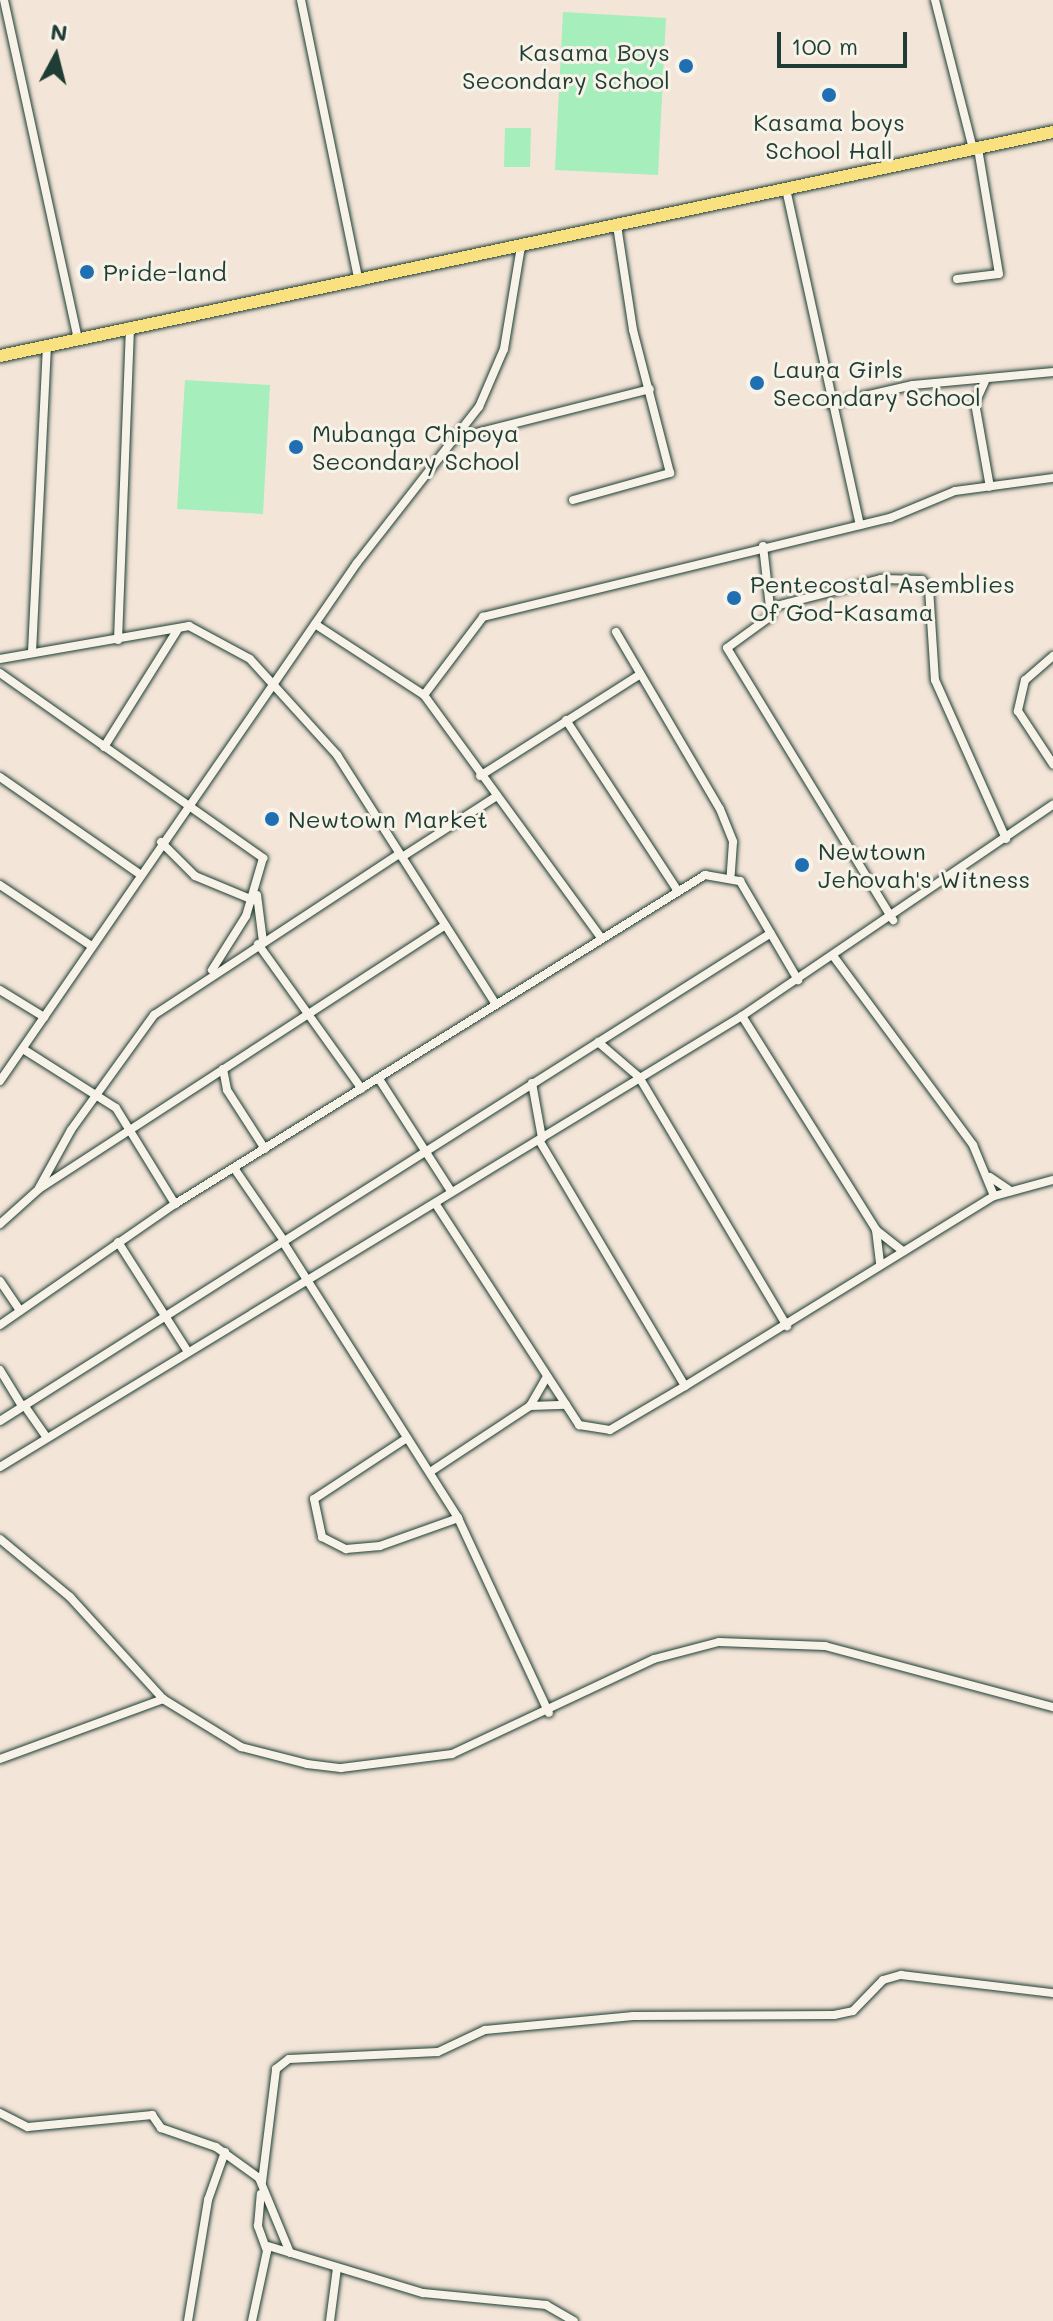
<!DOCTYPE html>
<html>
<head>
<meta charset="utf-8">
<style>
	body { margin:0 }
	#map { position:relative; width:1053px; height:2321px; overflow:hidden; background:#f3e5d8; font-family:Mali,sans-serif }
	div>[style] { position:absolute }
	.green>* { inset:0; background:#a6efbc }
	.roads { filter:drop-shadow(0 0 2px #1f3d34) drop-shadow(0 0 2px #1f3d34) }
	.street>* { height:8px; margin:-4px; padding:0 4px; transform-origin:4px; border-radius:4px; background:#f7f3e8 }
	.primary>* { height:12px; margin:-6px; padding:0 6px; transform-origin:6px; border-radius:6px; background:#fae180 }
	.dots>* { width:22px; height:22px; translate:-50% -50%; box-sizing:border-box; border:4px solid #f7f3e8; border-radius:50% }
	span { translate:-50% -50%; white-space:nowrap; text-align:center; line-height:1.15; -webkit-text-stroke:6px #f7f3e8; paint-order:stroke }
	.poi-label { font-size:24px; color:#1f3d34 }
	.right { translate:-100% -50%; text-align:right }
	.left { translate:0 -50%; text-align:left }
	.north { position:absolute; left:16px; top:16px; width:80px; height:80px; -webkit-text-stroke:6px #f7f3e8; paint-order:stroke; rotate:7deg; font-size:22px; font-weight:700; line-height:32px; text-align:center; color:#1f3d34 }
	.north::after { content:''; display:block; margin:auto; width:28px; height:36px; background:#1f3d34; clip-path:polygon(50% 0,100% 100%,50% 72%,0 100%) }
	.scale { position:absolute; left:777px; top:32px; width:130px; height:36px; box-sizing:border-box; border:4px solid #1f3d34; border-top:0; padding-left:10px; font-size:24px; line-height:28px; white-space:nowrap; color:#1f3d34; -webkit-text-stroke:6px #f7f3e8; paint-order:stroke }
</style>
</head>
<body>
<div id="map">
	<div class="green">
		<div style="clip-path:polygon(563px 12px,666px 18px,658px 175px,555px 170px)"></div>
		<div style="clip-path:polygon(505px 128px,531px 128px,530px 167px,504px 167px)"></div>
		<div style="clip-path:polygon(185px 380px,270px 385px,263px 514px,177px 509px)"></div>
	</div>
	<div class="roads">
		<div class="street">
			<div style="left:4px;top:0;width:347px;rotate:77.7deg"></div>
			<div style="left:301px;top:0;width:288px;rotate:78.4deg"></div>
			<div style="left:935px;top:0;width:154px;rotate:75.7deg"></div>
			<div style="left:786px;top:189px;width:344px;rotate:77.6deg"></div>
			<div style="left:957px;top:279px;width:42px;rotate:-6.8deg"></div>
			<div style="left:999px;top:274px;width:128px;rotate:-99.5deg"></div>
			<div style="left:985px;top:381px;width:24px;rotate:114deg"></div>
			<div style="left:975px;top:403px;width:85px;rotate:79.9deg"></div>
			<div style="left:830px;top:404px;width:85px;rotate:-12.9deg"></div>
			<div style="left:913px;top:385px;width:141px;rotate:-5.3deg"></div>
			<div style="left:453px;top:439px;width:203px;rotate:-14.2deg"></div>
			<div style="left:573px;top:500px;width:101px;rotate:-15.6deg"></div>
			<div style="left:670px;top:473px;width:148px;rotate:-104.5deg"></div>
			<div style="left:633px;top:330px;width:106px;rotate:-98.7deg"></div>
			<div style="left:763px;top:546px;width:70px;rotate:83.5deg"></div>
			<div style="left:771px;top:616px;width:54px;rotate:144deg"></div>
			<div style="left:727px;top:648px;width:319px;rotate:58.6deg"></div>
			<div style="left:772px;top:607px;width:113px;rotate:-14.4deg"></div>
			<div style="left:881px;top:579px;width:41px;rotate:1.4deg"></div>
			<div style="left:922px;top:580px;width:11px;rotate:49deg"></div>
			<div style="left:929px;top:588px;width:92px;rotate:86.3deg"></div>
			<div style="left:935px;top:680px;width:174px;rotate:65.9deg"></div>
			<div style="left:315px;top:624px;width:130px;rotate:33.1deg"></div>
			<div style="left:424px;top:695px;width:301px;rotate:53.9deg"></div>
			<div style="left:616px;top:632px;width:205px;rotate:59.6deg"></div>
			<div style="left:720px;top:809px;width:35px;rotate:68deg"></div>
			<div style="left:733px;top:842px;width:32px;rotate:94deg"></div>
			<div style="left:118px;top:640px;width:314px;rotate:-87.8deg"></div>
			<div style="left:32px;top:652px;width:307px;rotate:-87.2deg"></div>
			<div style="left:1053px;top:656px;width:37px;rotate:139deg"></div>
			<div style="left:1025px;top:680px;width:32px;rotate:103deg"></div>
			<div style="left:1018px;top:711px;width:64px;rotate:56.6deg"></div>
			<div style="left:0;top:659px;width:192px;rotate:-9.9deg"></div>
			<div style="left:189px;top:626px;width:69px;rotate:28.4deg"></div>
			<div style="left:250px;top:659px;width:130px;rotate:47.8deg"></div>
			<div style="left:337px;top:755px;width:294px;rotate:57.5deg"></div>
			<div style="left:0;top:673px;width:322px;rotate:35.1deg"></div>
			<div style="left:263px;top:858px;width:60px;rotate:106.3deg"></div>
			<div style="left:246px;top:916px;width:64px;rotate:122.2deg"></div>
			<div style="left:424px;top:695px;width:98px;rotate:-52.9deg"></div>
			<div style="left:483px;top:617px;width:419px;rotate:-13.7deg"></div>
			<div style="left:890px;top:518px;width:70px;rotate:-22.6deg"></div>
			<div style="left:955px;top:491px;width:99px;rotate:-7.6deg"></div>
			<div style="left:566px;top:720px;width:204px;rotate:56.8deg"></div>
			<div style="left:104px;top:747px;width:139px;rotate:-57.9deg"></div>
			<div style="left:480px;top:776px;width:188px;rotate:-32.4deg"></div>
			<div style="left:0;top:777px;width:168px;rotate:34.8deg"></div>
			<div style="left:161px;top:842px;width:48px;rotate:45deg"></div>
			<div style="left:195px;top:876px;width:63px;rotate:22.5deg"></div>
			<div style="left:402px;top:857px;width:113px;rotate:-32.7deg"></div>
			<div style="left:0;top:885px;width:108px;rotate:33.7deg"></div>
			<div style="left:257px;top:895px;width:47px;rotate:82.7deg"></div>
			<div style="left:258px;top:944px;width:178px;rotate:54.4deg"></div>
			<div style="left:834px;top:957px;width:234px;rotate:53.5deg"></div>
			<div style="left:973px;top:1145px;width:55px;rotate:67.6deg"></div>
			<div style="left:0;top:990px;width:52px;rotate:31.5deg"></div>
			<div style="left:742px;top:1016px;width:252px;rotate:57.9deg"></div>
			<div style="left:876px;top:1230px;width:34px;rotate:83deg"></div>
			<div style="left:598px;top:1042px;width:54px;rotate:40.5deg"></div>
			<div style="left:639px;top:1077px;width:290px;rotate:59.3deg"></div>
			<div style="left:23px;top:1049px;width:110px;rotate:32.4deg"></div>
			<div style="left:116px;top:1108px;width:113px;rotate:58.4deg"></div>
			<div style="left:223px;top:1069px;width:21px;rotate:79deg"></div>
			<div style="left:227px;top:1090px;width:70px;rotate:57.2deg"></div>
			<div style="left:379px;top:1079px;width:133px;rotate:57.3deg"></div>
			<div style="left:0;top:1081px;width:629px;rotate:-55.43deg"></div>
			<div style="left:357px;top:563px;width:198px;rotate:-52deg"></div>
			<div style="left:479px;top:407px;width:63px;rotate:-66.7deg"></div>
			<div style="left:504px;top:349px;width:104px;rotate:-80.6deg"></div>
			<div style="left:532px;top:1083px;width:56px;rotate:79.7deg"></div>
			<div style="left:234px;top:1168px;width:88px;rotate:55.6deg"></div>
			<div style="left:990px;top:1177px;width:25px;rotate:34deg"></div>
			<div style="left:39px;top:1188px;width:66px;rotate:-61.1deg"></div>
			<div style="left:71px;top:1130px;width:142px;rotate:-54.2deg"></div>
			<div style="left:154px;top:1015px;width:293px;rotate:-33.3deg"></div>
			<div style="left:435px;top:1203px;width:265px;rotate:57deg"></div>
			<div style="left:579px;top:1425px;width:31px;rotate:9deg"></div>
			<div style="left:610px;top:1430px;width:87px;rotate:-30.4deg"></div>
			<div style="left:685px;top:1386px;width:286px;rotate:-120.7deg"></div>
			<div style="left:0;top:1224px;width:52px;rotate:-41.9deg"></div>
			<div style="left:39px;top:1189px;width:484px;rotate:-33deg"></div>
			<div style="left:876px;top:1230px;width:33px;rotate:38deg"></div>
			<div style="left:118px;top:1242px;width:130px;rotate:57.5deg"></div>
			<div style="left:283px;top:1242px;width:327px;rotate:57.6deg"></div>
			<div style="left:458px;top:1518px;width:215px;rotate:65deg"></div>
			<div style="left:0;top:1281px;width:36px;rotate:56deg"></div>
			<div style="left:0;top:1325px;width:213px;rotate:-34.7deg"></div>
			<div style="left:175px;top:1204px;width:624px;rotate:-31.83deg"></div>
			<div style="left:705px;top:875px;width:36px;rotate:10deg"></div>
			<div style="left:740px;top:881px;width:115px;rotate:59.6deg"></div>
			<div style="left:0;top:1370px;width:42px;rotate:58.6deg"></div>
			<div style="left:685px;top:1386px;width:363px;rotate:-31.6deg"></div>
			<div style="left:994px;top:1196px;width:61px;rotate:-15.2deg"></div>
			<div style="left:24px;top:1405px;width:40px;rotate:55.1deg"></div>
			<div style="left:530px;top:1406px;width:34px;rotate:-60deg"></div>
			<div style="left:0;top:1421px;width:912px;rotate:-32.33deg"></div>
			<div style="left:407px;top:1438px;width:111px;rotate:146.7deg"></div>
			<div style="left:314px;top:1499px;width:39px;rotate:78deg"></div>
			<div style="left:322px;top:1537px;width:27px;rotate:27deg"></div>
			<div style="left:346px;top:1549px;width:34px;rotate:-5deg"></div>
			<div style="left:380px;top:1546px;width:83px;rotate:-19.7deg"></div>
			<div style="left:0;top:1467px;width:868px;rotate:-31.29deg"></div>
			<div style="left:742px;top:1016px;width:376px;rotate:-34.2deg"></div>
			<div style="left:430px;top:1472px;width:120px;rotate:-33.4deg"></div>
			<div style="left:530px;top:1406px;width:36px;rotate:-2deg"></div>
			<div style="left:0;top:1539px;width:91px;rotate:39.6deg"></div>
			<div style="left:70px;top:1597px;width:138px;rotate:47.6deg"></div>
			<div style="left:163px;top:1699px;width:92px;rotate:31.6deg"></div>
			<div style="left:241px;top:1747px;width:68px;rotate:14.4deg"></div>
			<div style="left:307px;top:1764px;width:34px;rotate:7deg"></div>
			<div style="left:341px;top:1768px;width:112px;rotate:-7.2deg"></div>
			<div style="left:452px;top:1754px;width:223px;rotate:-25.2deg"></div>
			<div style="left:654px;top:1659px;width:67px;rotate:-14.7deg"></div>
			<div style="left:719px;top:1642px;width:106px;rotate:2.2deg"></div>
			<div style="left:825px;top:1646px;width:236px;rotate:15deg"></div>
			<div style="left:0;top:1759px;width:174px;rotate:-20.2deg"></div>
			<div style="left:0;top:2113px;width:31px;rotate:27deg"></div>
			<div style="left:28px;top:2127px;width:125px;rotate:-5.5deg"></div>
			<div style="left:152px;top:2115px;width:16px;rotate:55deg"></div>
			<div style="left:161px;top:2128px;width:58px;rotate:19.1deg"></div>
			<div style="left:216px;top:2147px;width:53px;rotate:35.8deg"></div>
			<div style="left:259px;top:2178px;width:81px;rotate:67.5deg"></div>
			<div style="left:262px;top:2182px;width:114px;rotate:-82.9deg"></div>
			<div style="left:276px;top:2069px;width:16px;rotate:-38deg"></div>
			<div style="left:289px;top:2059px;width:149px;rotate:-2.7deg"></div>
			<div style="left:438px;top:2052px;width:52px;rotate:-25.1deg"></div>
			<div style="left:485px;top:2030px;width:149px;rotate:-5.4deg"></div>
			<div style="left:633px;top:2016px;width:201px;rotate:-0.3deg"></div>
			<div style="left:834px;top:2015px;width:19px;rotate:-12deg"></div>
			<div style="left:853px;top:2011px;width:43px;rotate:-45.9deg"></div>
			<div style="left:883px;top:1980px;width:19px;rotate:-16deg"></div>
			<div style="left:901px;top:1975px;width:153px;rotate:6.8deg"></div>
			<div style="left:268px;top:2246px;width:162px;rotate:16.9deg"></div>
			<div style="left:423px;top:2293px;width:124px;rotate:5.6deg"></div>
			<div style="left:546px;top:2305px;width:32px;rotate:30deg"></div>
			<div style="left:188px;top:2321px;width:123px;rotate:-80.6deg"></div>
			<div style="left:208px;top:2200px;width:51px;rotate:-70.5deg"></div>
			<div style="left:252px;top:2321px;width:72px;rotate:-77.9deg"></div>
			<div style="left:267px;top:2251px;width:27px;rotate:-110deg"></div>
			<div style="left:258px;top:2226px;width:32px;rotate:-85deg"></div>
			<div style="left:330px;top:2321px;width:53px;rotate:-82.5deg"></div>
		</div>
		<div class="primary">
			<div style="left:0;top:356px;width:1077px;rotate:-12.01deg"></div>
		</div>
	</div>
	<div class="dots">
		<div style="left:686px;top:66px;background:#1f6fb2"></div>
		<div style="left:829px;top:95px;background:#1f6fb2"></div>
		<div style="left:87px;top:272px;background:#1f6fb2"></div>
		<div style="left:757px;top:383px;background:#1f6fb2"></div>
		<div style="left:296px;top:447px;background:#1f6fb2"></div>
		<div style="left:734px;top:598px;background:#1f6fb2"></div>
		<div style="left:272px;top:819px;background:#1f6fb2"></div>
		<div style="left:802px;top:865px;background:#1f6fb2"></div>
	</div>
	<div class="poi-label">
		<span class="right" style="left:670px;top:66px">Kasama Boys<br>Secondary School</span>
		<span style="left:829px;top:136px">Kasama boys<br>School Hall</span>
		<span class="left" style="left:103px;top:272px">Pride-land</span>
		<span class="left" style="left:773px;top:383px">Laura Girls<br>Secondary School</span>
		<span class="left" style="left:312px;top:447px">Mubanga Chipoya<br>Secondary School</span>
		<span class="left" style="left:750px;top:598px">Pentecostal Asemblies<br>Of God-Kasama</span>
		<span class="left" style="left:288px;top:819px">Newtown Market</span>
		<span class="left" style="left:818px;top:865px">Newtown<br>Jehovah's Witness</span>
	</div>
	<div class="north">N</div>
	<div class="scale">100 m</div>
</div>
</body>
</html>
